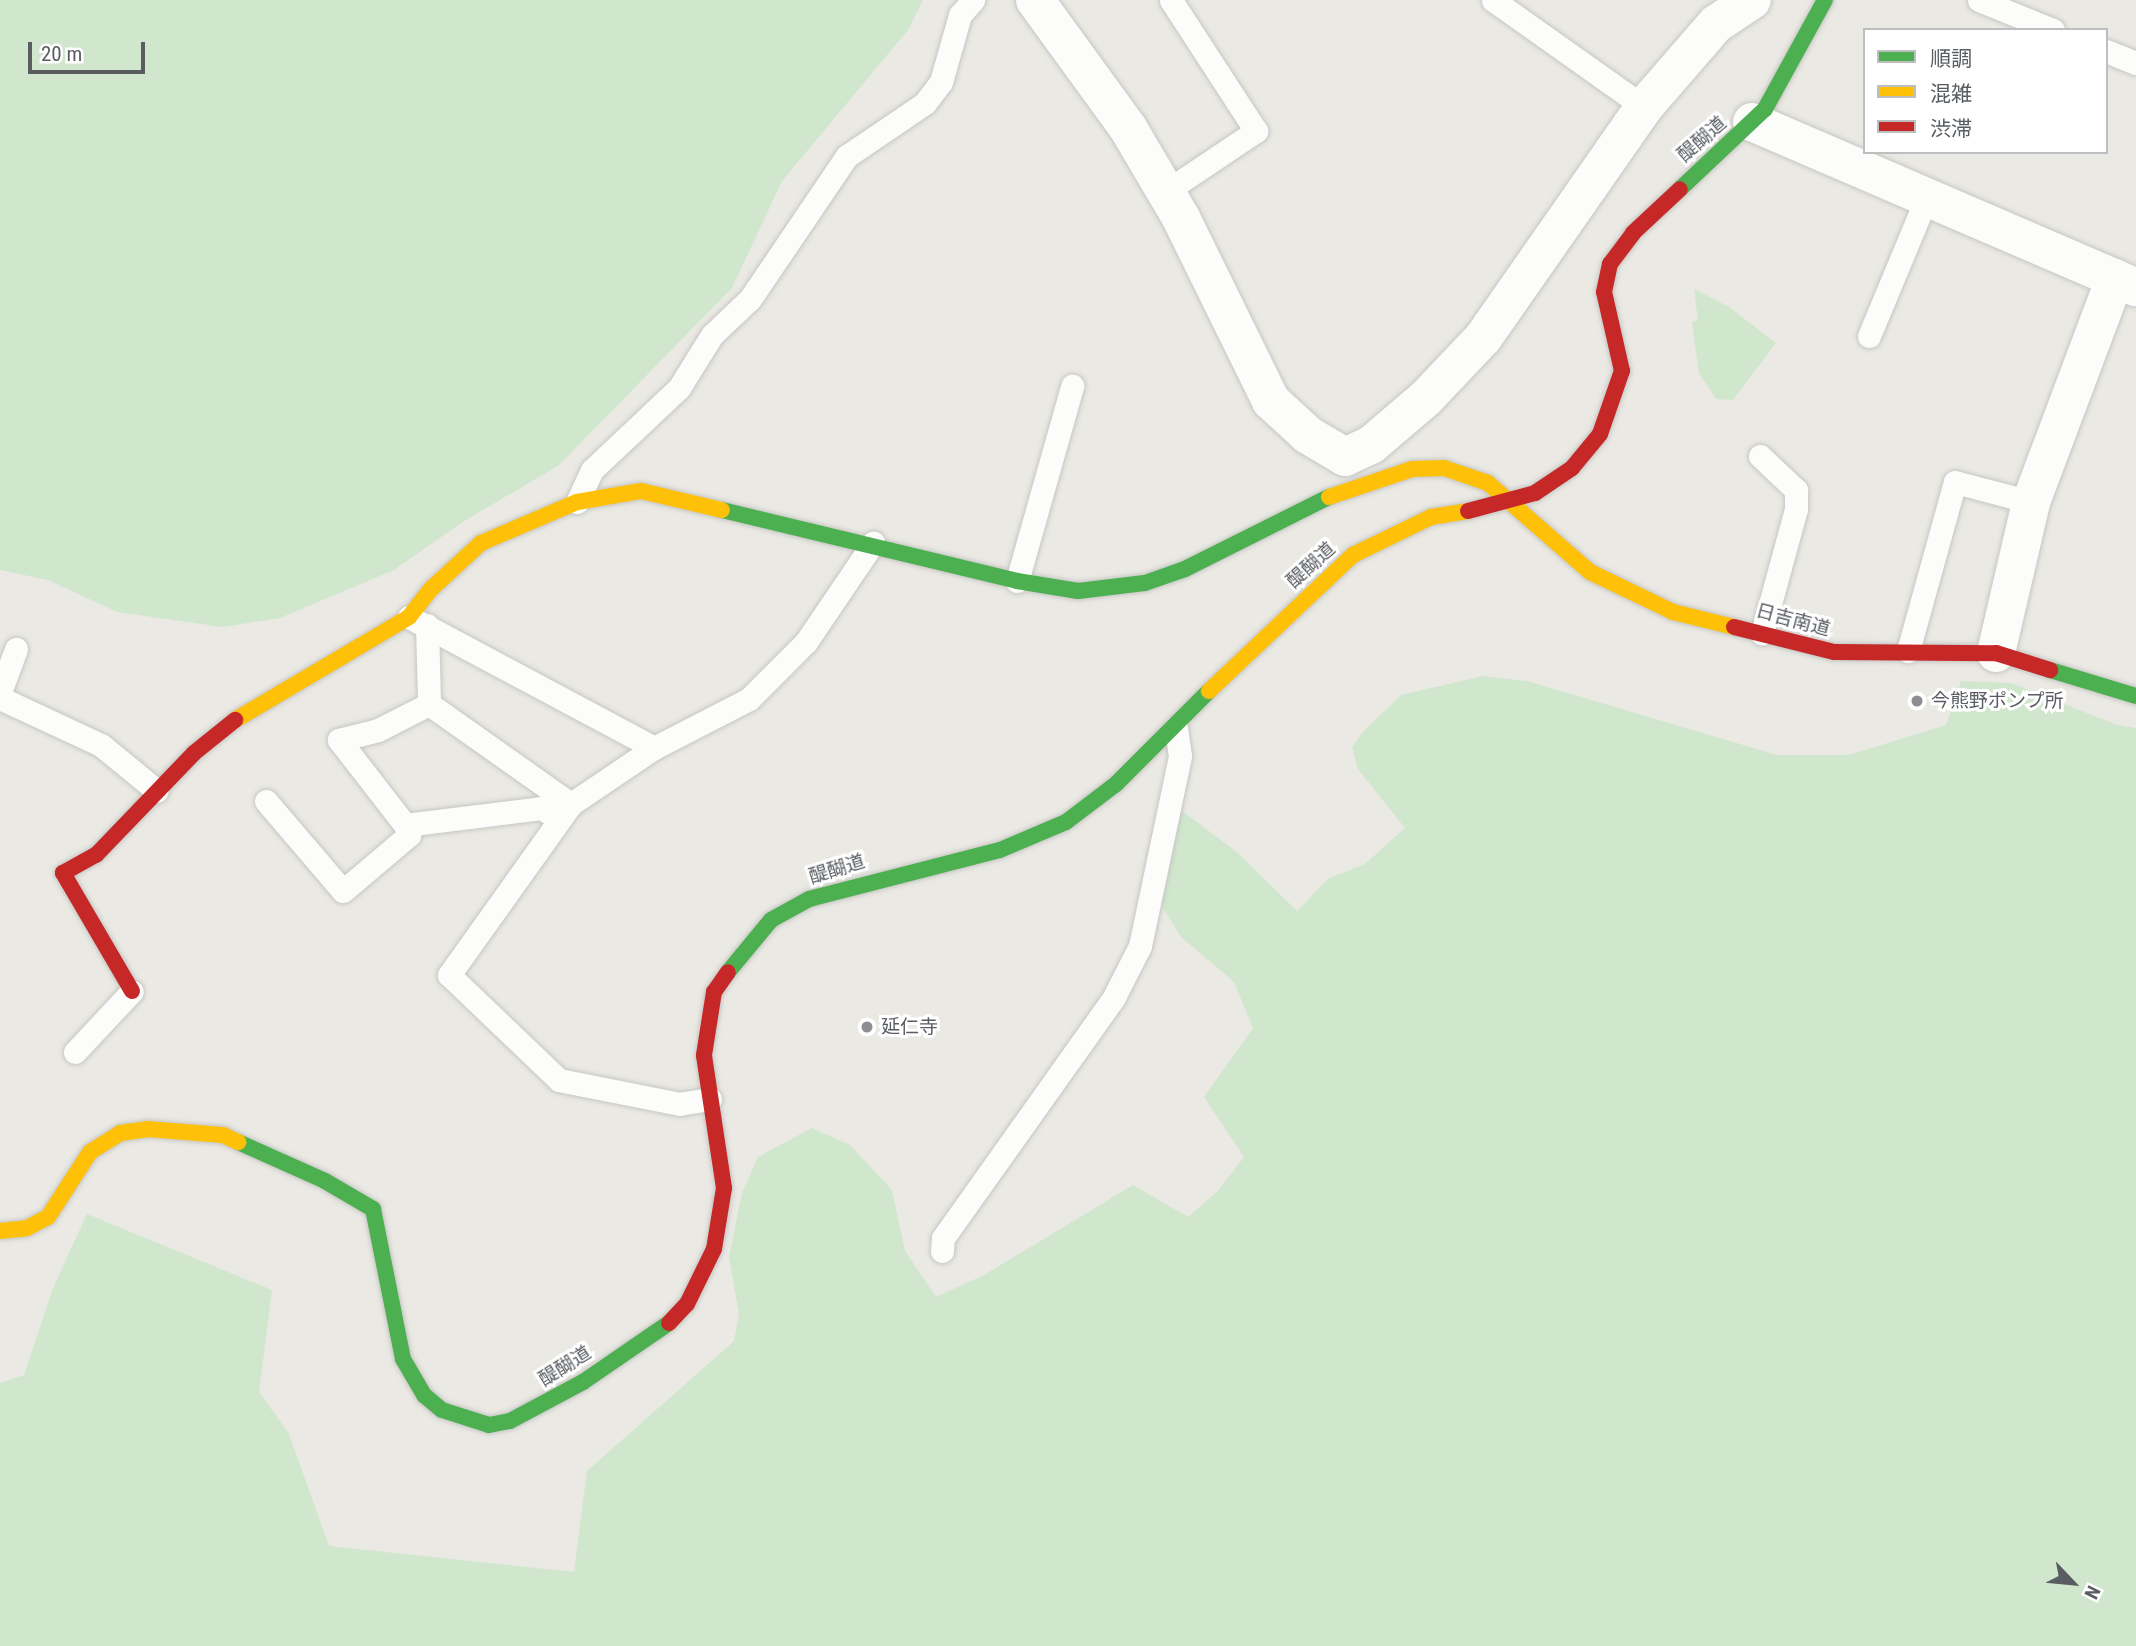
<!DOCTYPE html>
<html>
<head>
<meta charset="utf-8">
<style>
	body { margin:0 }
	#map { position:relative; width:2136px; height:1646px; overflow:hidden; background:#eae9e3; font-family:"Roboto Condensed","Noto Sans JP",sans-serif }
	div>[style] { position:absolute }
	.green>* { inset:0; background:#d0e7cd }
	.roads { filter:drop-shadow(0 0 2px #c6c6c4) drop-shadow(0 0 2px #c6c6c4) }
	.lane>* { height:23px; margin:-11.5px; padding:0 11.5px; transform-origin:11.5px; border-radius:11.5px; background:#fcfcfb }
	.street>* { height:38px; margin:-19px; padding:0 19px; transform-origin:19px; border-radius:19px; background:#fcfcfb }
	.fast>* { height:16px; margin:-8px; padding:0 8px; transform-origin:8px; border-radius:8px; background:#4caf50 }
	.slow>* { height:16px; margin:-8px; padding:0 8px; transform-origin:8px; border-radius:8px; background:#ffc107 }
	.jam>* { height:16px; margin:-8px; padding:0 8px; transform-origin:8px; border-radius:8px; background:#c62828 }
	.dots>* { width:19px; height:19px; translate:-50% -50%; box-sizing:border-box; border:4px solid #fff; border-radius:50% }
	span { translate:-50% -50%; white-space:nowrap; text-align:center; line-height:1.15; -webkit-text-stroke:6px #fff; paint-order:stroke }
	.street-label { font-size:19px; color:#595d62 }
	.poi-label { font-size:19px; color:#595d62 }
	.left { translate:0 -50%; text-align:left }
	.legend { position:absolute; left:1863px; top:28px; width:245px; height:126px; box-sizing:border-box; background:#fff; border:2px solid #bdbec0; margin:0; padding:9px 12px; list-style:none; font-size:21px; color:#595d62 }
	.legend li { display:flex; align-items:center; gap:14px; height:35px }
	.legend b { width:35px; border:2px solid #bdbec0 }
	.north { position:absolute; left:2038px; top:1548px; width:70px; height:70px; -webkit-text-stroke:5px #fff; paint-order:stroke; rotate:116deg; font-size:19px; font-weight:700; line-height:28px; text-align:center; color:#595d62 }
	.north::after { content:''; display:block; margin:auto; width:24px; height:32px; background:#595d62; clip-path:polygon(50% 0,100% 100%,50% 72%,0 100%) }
	.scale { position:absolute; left:28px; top:42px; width:117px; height:32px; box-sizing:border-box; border:4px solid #595d62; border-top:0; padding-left:9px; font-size:21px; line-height:24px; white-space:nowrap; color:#595d62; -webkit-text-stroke:5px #fff; paint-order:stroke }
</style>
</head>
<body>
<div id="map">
	<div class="green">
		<div style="clip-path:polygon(0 0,923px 0,908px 30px,782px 181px,732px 288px,558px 466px,464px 521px,394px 570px,280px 618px,223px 627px,117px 612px,48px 580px,0 570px)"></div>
		<div style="clip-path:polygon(1694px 289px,1729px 307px,1776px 343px,1733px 400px,1716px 399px,1699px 373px,1692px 322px,1698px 320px)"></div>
		<div style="clip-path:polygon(1483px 676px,1527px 681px,1777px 755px,1849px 755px,1946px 725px,1961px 681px,2011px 683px,2117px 725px,2136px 728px,2136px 1646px,0 1646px,0 1383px,24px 1375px,53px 1288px,87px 1214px,272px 1290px,259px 1392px,289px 1434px,329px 1546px,574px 1572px,587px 1471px,734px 1341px,739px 1314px,729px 1257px,742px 1193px,758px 1157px,812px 1128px,850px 1145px,892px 1190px,905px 1251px,936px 1297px,984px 1275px,1133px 1185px,1188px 1217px,1217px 1192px,1244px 1157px,1204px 1097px,1253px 1028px,1234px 982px,1180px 936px,1156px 896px,1177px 807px,1238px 853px,1297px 911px,1329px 878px,1365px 864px,1405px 828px,1358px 769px,1352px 747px,1363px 732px,1401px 695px)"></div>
	</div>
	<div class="roads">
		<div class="lane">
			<div style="left:1493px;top:0;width:185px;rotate:35.3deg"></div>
			<div style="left:1979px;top:0;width:80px;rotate:22.1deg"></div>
			<div style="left:2106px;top:51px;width:32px;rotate:22deg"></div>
			<div style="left:1165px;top:192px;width:110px;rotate:-33.8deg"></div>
			<div style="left:1256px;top:131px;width:156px;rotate:-123deg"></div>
			<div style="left:1869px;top:336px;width:148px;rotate:-67.4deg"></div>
			<div style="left:1760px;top:456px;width:50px;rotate:43.4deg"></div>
			<div style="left:1796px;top:490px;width:19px;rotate:90deg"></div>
			<div style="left:1796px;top:509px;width:129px;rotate:105.3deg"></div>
			<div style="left:577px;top:502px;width:35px;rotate:-65deg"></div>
			<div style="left:592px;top:470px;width:120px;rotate:-43.3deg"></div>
			<div style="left:679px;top:388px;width:62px;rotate:-58.1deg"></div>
			<div style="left:712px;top:335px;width:52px;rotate:-43.5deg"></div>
			<div style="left:750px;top:299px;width:173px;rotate:-55.9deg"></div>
			<div style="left:847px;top:156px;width:94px;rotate:-34.2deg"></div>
			<div style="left:925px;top:103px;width:26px;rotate:-53deg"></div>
			<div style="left:941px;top:82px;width:70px;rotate:-74.2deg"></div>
			<div style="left:960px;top:15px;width:20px;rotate:-49deg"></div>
			<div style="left:1017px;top:581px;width:203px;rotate:-74.2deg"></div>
			<div style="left:409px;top:617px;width:278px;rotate:28.1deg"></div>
			<div style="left:427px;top:625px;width:79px;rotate:88.5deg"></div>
			<div style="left:429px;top:704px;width:174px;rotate:35.2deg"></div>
			<div style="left:1908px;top:651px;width:175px;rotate:-74.5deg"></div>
			<div style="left:1955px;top:482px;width:79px;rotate:14.7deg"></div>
			<div style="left:0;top:692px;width:46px;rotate:-69.6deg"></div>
			<div style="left:0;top:698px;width:111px;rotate:25deg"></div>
			<div style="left:101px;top:745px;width:72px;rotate:39.4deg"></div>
			<div style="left:266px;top:801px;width:118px;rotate:49.5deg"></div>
			<div style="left:343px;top:891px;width:87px;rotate:-40.3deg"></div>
			<div style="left:409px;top:835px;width:11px;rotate:-112deg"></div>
			<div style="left:405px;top:825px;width:137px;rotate:-7.1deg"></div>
			<div style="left:541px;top:808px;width:21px;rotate:31deg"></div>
			<div style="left:405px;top:825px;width:108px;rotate:-127.8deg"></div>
			<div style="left:339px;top:740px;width:40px;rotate:-14.4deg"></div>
			<div style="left:378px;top:730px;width:57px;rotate:-27deg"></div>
			<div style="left:75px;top:1052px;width:83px;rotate:-46.9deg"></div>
			<div style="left:710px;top:1099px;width:30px;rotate:171deg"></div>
			<div style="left:680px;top:1104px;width:123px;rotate:-168.8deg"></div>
			<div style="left:559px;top:1080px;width:152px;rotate:-136.3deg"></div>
			<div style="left:449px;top:975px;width:210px;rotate:-54.5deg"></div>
			<div style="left:571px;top:804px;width:100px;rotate:-34deg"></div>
			<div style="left:654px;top:748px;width:107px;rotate:-27.3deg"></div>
			<div style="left:749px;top:699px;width:81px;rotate:-45deg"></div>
			<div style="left:806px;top:642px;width:120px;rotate:-55.9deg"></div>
			<div style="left:942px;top:1251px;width:13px;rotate:-86deg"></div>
			<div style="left:943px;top:1238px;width:296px;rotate:-54.6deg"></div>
			<div style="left:1114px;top:997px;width:57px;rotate:-63deg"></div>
			<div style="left:1140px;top:946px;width:194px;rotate:-78.1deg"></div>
			<div style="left:1180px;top:756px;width:28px;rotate:-98deg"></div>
		</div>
		<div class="street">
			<div style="left:1035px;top:0;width:158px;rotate:54deg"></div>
			<div style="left:1128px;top:128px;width:104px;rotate:59.5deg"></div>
			<div style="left:1181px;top:218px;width:204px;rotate:63.8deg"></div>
			<div style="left:1271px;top:401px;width:50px;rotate:42.6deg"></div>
			<div style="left:1308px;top:435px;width:43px;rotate:30.7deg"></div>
			<div style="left:1345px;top:457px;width:29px;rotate:-25deg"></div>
			<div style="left:1371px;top:445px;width:72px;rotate:-40.5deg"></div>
			<div style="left:1426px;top:398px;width:83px;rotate:-46.5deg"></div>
			<div style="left:1483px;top:338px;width:282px;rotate:-55.1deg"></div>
			<div style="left:1644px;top:107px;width:110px;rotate:-49.1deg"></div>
			<div style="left:1716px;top:24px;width:43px;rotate:-33.7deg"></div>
			<div style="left:1752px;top:122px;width:418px;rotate:23.3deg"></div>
			<div style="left:1996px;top:653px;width:155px;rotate:-76.9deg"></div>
			<div style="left:2031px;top:502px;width:239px;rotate:-69.4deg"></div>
		</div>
		<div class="fast">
			<div style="left:1680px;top:189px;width:117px;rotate:-43.3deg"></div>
			<div style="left:1765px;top:109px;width:124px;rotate:-61.2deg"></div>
			<div style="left:722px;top:510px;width:303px;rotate:13.5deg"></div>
			<div style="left:1017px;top:581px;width:62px;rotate:9.3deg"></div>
			<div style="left:1078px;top:591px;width:67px;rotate:-6.8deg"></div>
			<div style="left:1145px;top:583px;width:42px;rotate:-19.3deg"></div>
			<div style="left:1185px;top:569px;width:161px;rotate:-26.6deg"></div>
			<div style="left:2050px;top:670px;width:90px;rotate:16.8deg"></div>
			<div style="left:728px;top:972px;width:67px;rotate:-50.4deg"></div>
			<div style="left:771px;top:920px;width:43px;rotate:-28.9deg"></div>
			<div style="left:809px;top:899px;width:197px;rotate:-14.4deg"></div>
			<div style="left:1000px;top:850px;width:72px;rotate:-23deg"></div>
			<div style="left:1066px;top:822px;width:63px;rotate:-37.2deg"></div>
			<div style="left:1116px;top:784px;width:132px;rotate:-45deg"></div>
			<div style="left:238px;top:1142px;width:95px;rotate:24.1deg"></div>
			<div style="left:325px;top:1181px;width:56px;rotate:30.3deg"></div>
			<div style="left:373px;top:1209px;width:153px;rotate:78.7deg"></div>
			<div style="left:403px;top:1359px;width:42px;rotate:59.7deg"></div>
			<div style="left:424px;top:1395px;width:23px;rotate:40deg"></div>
			<div style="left:442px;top:1410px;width:49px;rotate:17.7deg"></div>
			<div style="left:489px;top:1425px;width:21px;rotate:-11deg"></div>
			<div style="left:510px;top:1421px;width:83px;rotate:-28.1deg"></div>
			<div style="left:583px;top:1382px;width:104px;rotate:-34.5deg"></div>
		</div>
		<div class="slow">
			<div style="left:1329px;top:497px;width:88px;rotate:-18.6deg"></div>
			<div style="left:1412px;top:469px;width:32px;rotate:-2deg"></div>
			<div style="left:1444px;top:468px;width:46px;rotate:18.8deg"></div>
			<div style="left:1488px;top:483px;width:135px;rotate:41.1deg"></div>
			<div style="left:1590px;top:572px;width:92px;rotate:25.7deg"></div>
			<div style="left:1673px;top:612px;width:63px;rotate:13.8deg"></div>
			<div style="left:1209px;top:691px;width:198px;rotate:-43.4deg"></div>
			<div style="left:1353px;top:555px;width:87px;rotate:-26deg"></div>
			<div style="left:1431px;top:517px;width:37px;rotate:-9deg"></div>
			<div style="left:235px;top:720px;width:202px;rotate:-30.6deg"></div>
			<div style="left:409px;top:617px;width:37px;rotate:-52deg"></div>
			<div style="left:432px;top:588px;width:67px;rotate:-42.6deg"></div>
			<div style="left:481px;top:543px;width:104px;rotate:-23.1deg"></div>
			<div style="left:577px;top:502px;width:65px;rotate:-9.8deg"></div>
			<div style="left:641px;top:491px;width:83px;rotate:13.2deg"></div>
			<div style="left:0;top:1231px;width:27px;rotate:-6deg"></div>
			<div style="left:27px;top:1228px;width:24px;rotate:-28deg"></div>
			<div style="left:48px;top:1217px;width:77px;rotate:-57.1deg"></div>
			<div style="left:90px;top:1152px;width:36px;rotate:-32deg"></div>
			<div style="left:120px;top:1133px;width:27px;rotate:-8deg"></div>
			<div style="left:147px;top:1129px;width:76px;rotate:4.5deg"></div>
			<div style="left:223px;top:1135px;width:17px;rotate:25deg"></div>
		</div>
		<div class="jam">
			<div style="left:1468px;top:511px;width:69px;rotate:-15deg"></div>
			<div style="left:1535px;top:493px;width:45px;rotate:-34deg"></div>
			<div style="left:1572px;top:468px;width:44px;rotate:-50.5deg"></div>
			<div style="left:1600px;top:434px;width:67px;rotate:-70.8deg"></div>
			<div style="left:1622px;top:371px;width:81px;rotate:-102.8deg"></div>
			<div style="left:1604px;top:292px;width:29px;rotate:-78deg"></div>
			<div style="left:1610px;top:264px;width:39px;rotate:-53deg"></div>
			<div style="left:1633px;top:233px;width:64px;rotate:-43.1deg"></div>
			<div style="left:1734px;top:627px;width:103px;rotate:14deg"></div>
			<div style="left:1834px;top:652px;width:162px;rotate:0.4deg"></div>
			<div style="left:1996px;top:653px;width:57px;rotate:17.5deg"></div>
			<div style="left:132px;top:991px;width:137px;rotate:-120.3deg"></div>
			<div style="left:63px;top:873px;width:38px;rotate:-29deg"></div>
			<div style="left:96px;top:855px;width:141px;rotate:-46.1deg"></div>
			<div style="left:194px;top:753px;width:53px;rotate:-38.8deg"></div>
			<div style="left:669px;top:1323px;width:26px;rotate:-47deg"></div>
			<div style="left:687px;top:1304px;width:61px;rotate:-63.9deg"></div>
			<div style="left:714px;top:1249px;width:62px;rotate:-80.7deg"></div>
			<div style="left:724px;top:1188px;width:134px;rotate:-98.6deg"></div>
			<div style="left:704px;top:1055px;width:64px;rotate:-81deg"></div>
			<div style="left:714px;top:992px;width:24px;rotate:-55deg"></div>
		</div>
	</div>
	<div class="dots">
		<div style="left:1917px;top:701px;background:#8c8e8f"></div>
		<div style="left:867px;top:1027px;background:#8c8e8f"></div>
	</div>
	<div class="street-label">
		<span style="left:1702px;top:139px;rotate:-41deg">醍醐道</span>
		<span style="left:1311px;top:565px;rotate:-42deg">醍醐道</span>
		<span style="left:1793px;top:620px;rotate:15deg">日吉南道</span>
		<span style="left:837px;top:869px;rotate:-17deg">醍醐道</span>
		<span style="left:565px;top:1366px;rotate:-32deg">醍醐道</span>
	</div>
	<div class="poi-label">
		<span class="left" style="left:1931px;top:701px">今熊野ポンプ所</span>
		<span class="left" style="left:881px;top:1027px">延仁寺</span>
	</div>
	<ul class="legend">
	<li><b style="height:9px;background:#4caf50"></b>順調</li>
	<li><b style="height:9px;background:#ffc107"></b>混雑</li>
	<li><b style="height:9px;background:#c62828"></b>渋滞</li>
	</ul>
	<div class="north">N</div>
	<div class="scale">20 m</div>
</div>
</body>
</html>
